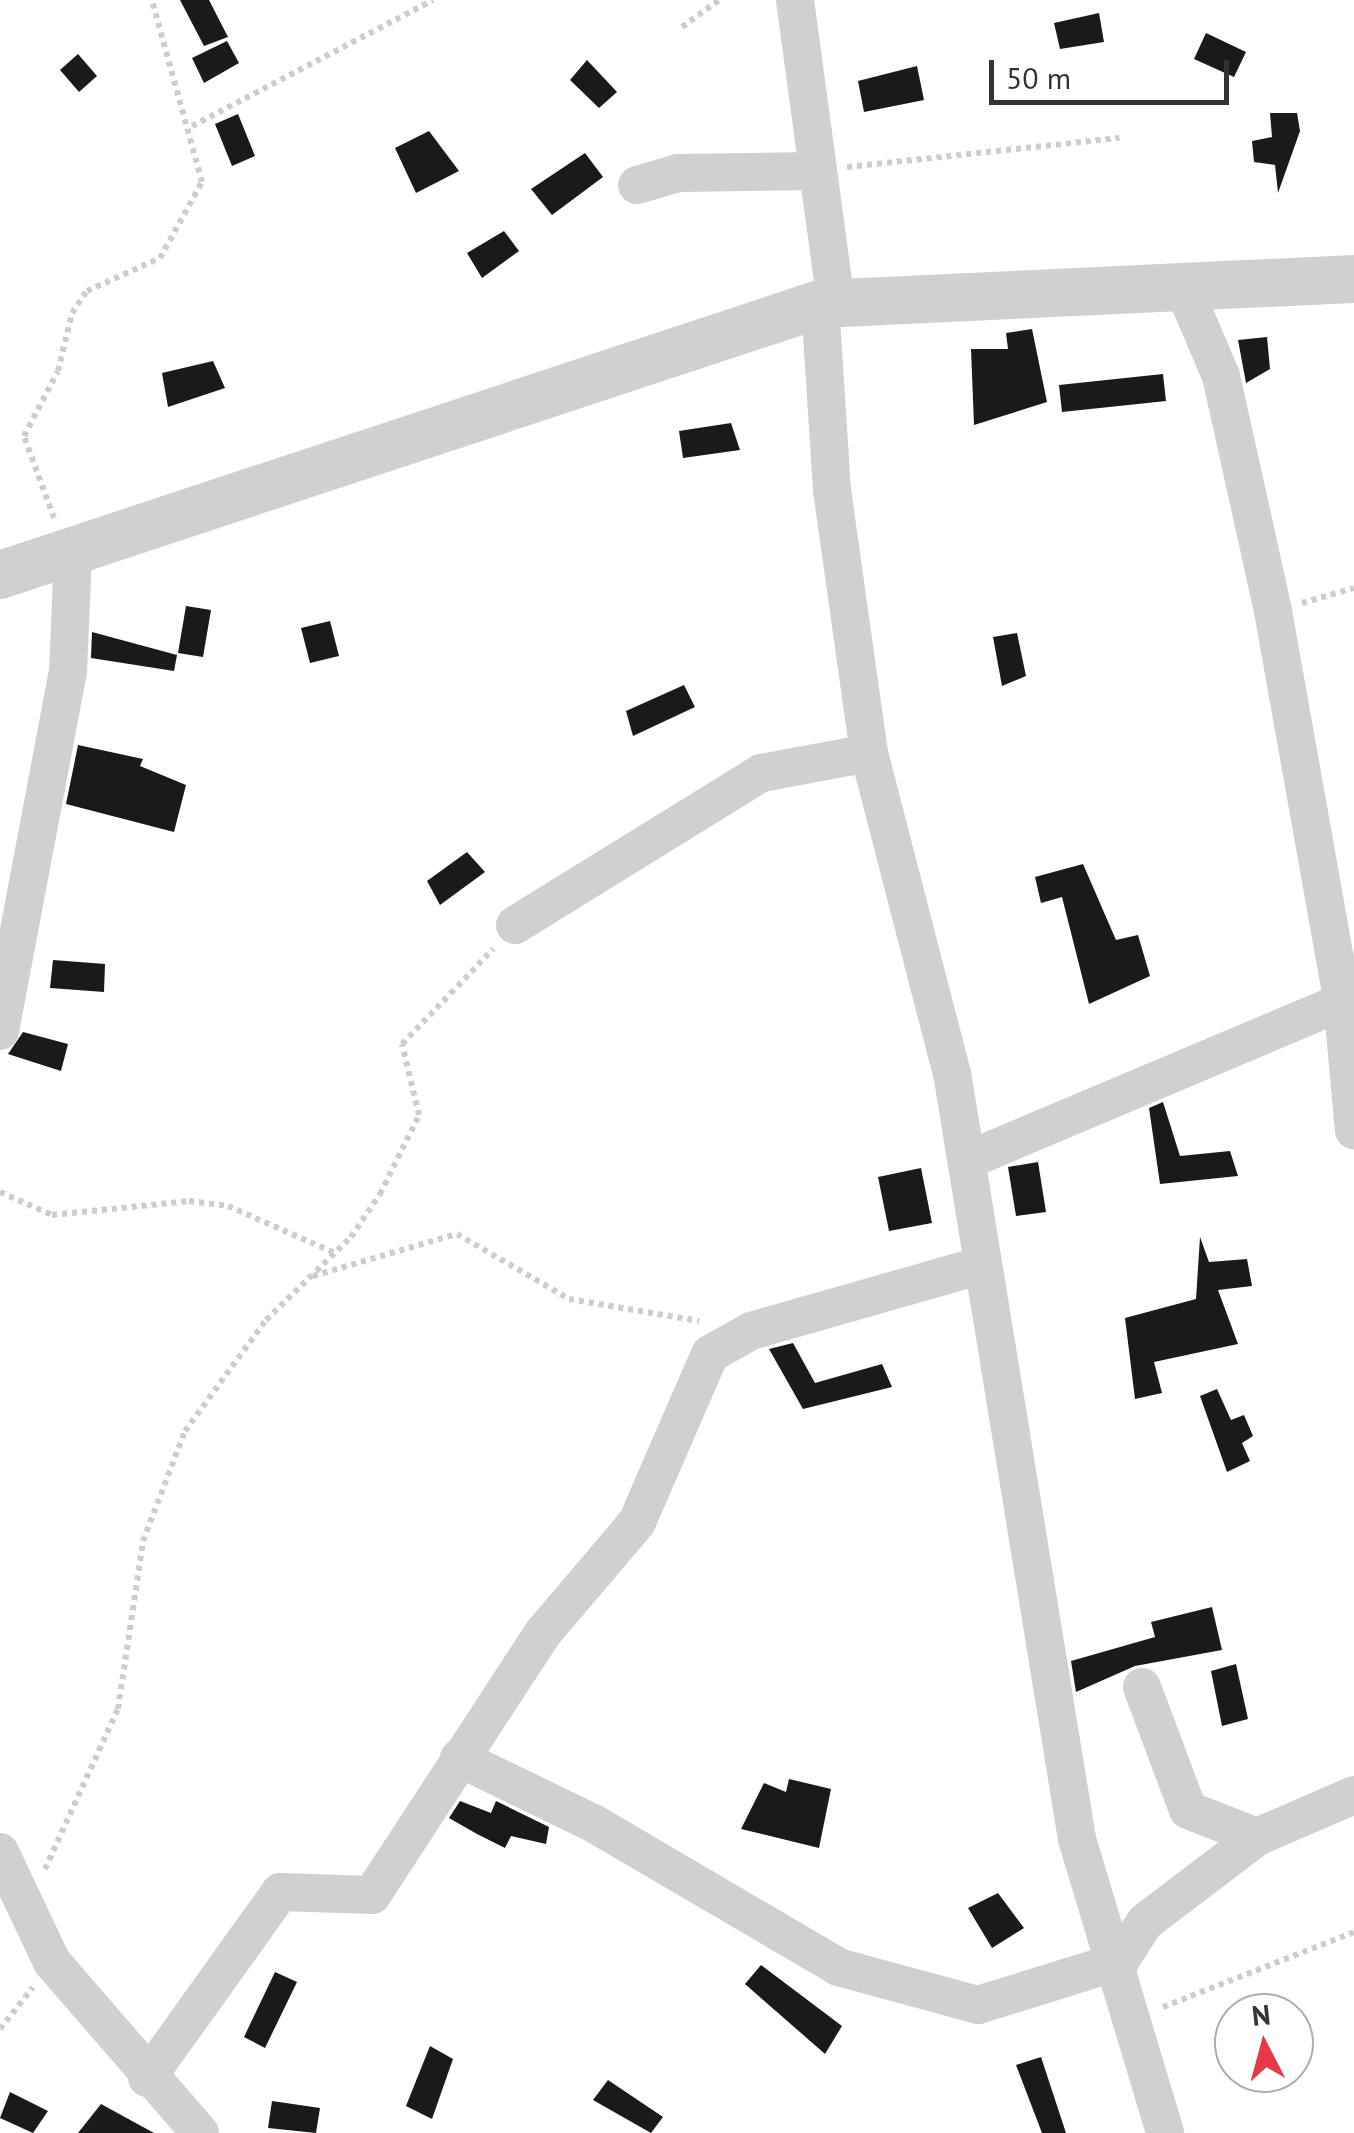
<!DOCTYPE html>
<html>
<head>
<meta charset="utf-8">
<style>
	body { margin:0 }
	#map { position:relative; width:1354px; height:2133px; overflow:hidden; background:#fff; font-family:"PT Sans",sans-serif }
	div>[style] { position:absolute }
	.building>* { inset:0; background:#1a1a1a }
	.path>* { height:6px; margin-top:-3px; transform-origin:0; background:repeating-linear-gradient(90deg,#cdcdcd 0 5px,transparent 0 10px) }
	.minor>* { height:38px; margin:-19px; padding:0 19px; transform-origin:19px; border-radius:19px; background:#d0d0d0 }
	.tertiary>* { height:48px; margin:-24px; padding:0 24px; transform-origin:24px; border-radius:24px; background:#d0d0d0 }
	span { translate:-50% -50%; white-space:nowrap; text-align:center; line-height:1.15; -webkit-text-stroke:10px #fff; paint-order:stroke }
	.north { position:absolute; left:1214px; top:1993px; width:100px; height:100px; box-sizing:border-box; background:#fff; border:2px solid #adadad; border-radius:50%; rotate:354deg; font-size:28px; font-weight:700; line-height:40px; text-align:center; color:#333 }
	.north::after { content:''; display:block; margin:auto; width:35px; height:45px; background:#e63946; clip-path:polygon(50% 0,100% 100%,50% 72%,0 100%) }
	.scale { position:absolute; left:989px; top:60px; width:240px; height:45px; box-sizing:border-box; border:5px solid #333; border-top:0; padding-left:12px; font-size:30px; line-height:35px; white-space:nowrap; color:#333; -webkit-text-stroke:8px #fff; paint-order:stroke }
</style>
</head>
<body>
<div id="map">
	<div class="building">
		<div style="clip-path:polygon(180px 0,209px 0,228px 37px,204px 46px)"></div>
		<div style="clip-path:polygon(1099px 13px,1104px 42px,1060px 49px,1054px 23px)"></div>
		<div style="clip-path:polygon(1206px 33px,1246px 52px,1234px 77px,1194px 59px)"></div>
		<div style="clip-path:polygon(227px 41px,239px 63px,204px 83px,192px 58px)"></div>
		<div style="clip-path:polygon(78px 54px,97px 76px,79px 92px,60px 70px)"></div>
		<div style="clip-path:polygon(587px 60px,617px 92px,599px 108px,570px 80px)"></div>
		<div style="clip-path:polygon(917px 66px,924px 100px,864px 112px,858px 81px)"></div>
		<div style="clip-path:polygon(1270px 113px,1297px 113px,1300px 131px,1278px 193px,1275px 165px,1254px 162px,1252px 141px,1272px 137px)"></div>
		<div style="clip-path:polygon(238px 114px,255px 156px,232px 166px,215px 124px)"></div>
		<div style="clip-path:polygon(429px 131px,459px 171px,416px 193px,395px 148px)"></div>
		<div style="clip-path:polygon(585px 153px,603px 177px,552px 215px,531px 189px)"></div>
		<div style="clip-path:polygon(504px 231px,519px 251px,482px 278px,467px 253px)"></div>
		<div style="clip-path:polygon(1032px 329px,1047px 402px,974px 425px,971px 349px,1008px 349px,1006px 333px)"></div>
		<div style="clip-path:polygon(1267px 337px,1270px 369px,1246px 383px,1238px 340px)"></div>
		<div style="clip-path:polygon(213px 361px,225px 388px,168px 407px,162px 373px)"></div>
		<div style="clip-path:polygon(1163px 374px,1166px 401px,1062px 412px,1059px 385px)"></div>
		<div style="clip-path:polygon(731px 423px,740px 450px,683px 458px,679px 431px)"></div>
		<div style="clip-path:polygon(186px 606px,211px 610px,203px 657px,178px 653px)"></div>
		<div style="clip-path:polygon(330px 621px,339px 656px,310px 663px,301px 628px)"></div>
		<div style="clip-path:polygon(92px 632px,177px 655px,174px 671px,91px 658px)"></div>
		<div style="clip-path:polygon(1017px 633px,1026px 676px,1002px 686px,993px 637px)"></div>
		<div style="clip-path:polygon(684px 685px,695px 707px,633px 736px,626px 711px)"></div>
		<div style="clip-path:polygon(78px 745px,143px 759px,140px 766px,186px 785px,174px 832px,66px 804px)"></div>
		<div style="clip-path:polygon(467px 852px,485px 872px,440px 905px,427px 881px)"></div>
		<div style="clip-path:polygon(1083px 864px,1116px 940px,1138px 935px,1150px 976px,1089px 1004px,1062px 897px,1041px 903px,1035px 877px)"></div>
		<div style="clip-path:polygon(53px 960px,105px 964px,104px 992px,50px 988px)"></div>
		<div style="clip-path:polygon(23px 1032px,68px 1044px,61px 1071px,8px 1054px)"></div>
		<div style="clip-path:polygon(1163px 1102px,1180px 1156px,1230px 1151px,1238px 1176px,1160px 1184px,1149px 1108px)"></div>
		<div style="clip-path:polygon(1038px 1162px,1046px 1212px,1016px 1216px,1008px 1167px)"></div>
		<div style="clip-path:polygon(921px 1168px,932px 1223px,889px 1231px,878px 1177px)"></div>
		<div style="clip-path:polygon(1200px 1237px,1209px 1262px,1247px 1259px,1252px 1286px,1218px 1290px,1238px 1344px,1154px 1362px,1162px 1393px,1135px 1399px,1125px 1318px,1196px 1299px)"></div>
		<div style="clip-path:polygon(793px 1343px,815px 1383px,882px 1364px,892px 1387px,803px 1409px,769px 1349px)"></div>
		<div style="clip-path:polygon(1217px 1389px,1231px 1420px,1244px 1415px,1253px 1436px,1242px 1443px,1250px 1461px,1227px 1472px,1200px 1396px)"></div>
		<div style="clip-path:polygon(1212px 1607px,1222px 1650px,1135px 1666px,1076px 1692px,1071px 1661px,1155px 1637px,1151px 1622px)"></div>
		<div style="clip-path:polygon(1236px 1664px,1248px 1719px,1222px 1726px,1211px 1671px)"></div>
		<div style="clip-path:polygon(789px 1779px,831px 1789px,819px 1848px,741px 1829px,764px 1783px,786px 1792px)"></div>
		<div style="clip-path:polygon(460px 1801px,491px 1813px,496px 1801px,549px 1827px,546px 1844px,511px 1836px,505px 1848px,477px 1834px,449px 1818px)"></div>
		<div style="clip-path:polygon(998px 1893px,1024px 1928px,992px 1948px,968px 1908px)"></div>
		<div style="clip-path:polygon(761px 1965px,842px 2026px,825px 2054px,745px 1984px)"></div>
		<div style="clip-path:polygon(275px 1972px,297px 1982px,265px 2048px,244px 2037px)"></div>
		<div style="clip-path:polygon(430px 2046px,453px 2059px,432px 2119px,406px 2106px)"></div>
		<div style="clip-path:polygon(1041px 2057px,1066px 2133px,1042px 2133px,1016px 2065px)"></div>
		<div style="clip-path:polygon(608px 2080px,663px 2117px,651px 2133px,593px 2100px)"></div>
		<div style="clip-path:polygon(10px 2092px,48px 2111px,33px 2133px,0 2118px)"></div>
		<div style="clip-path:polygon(272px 2101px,320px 2108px,316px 2133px,268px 2128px)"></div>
		<div style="clip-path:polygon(101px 2104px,154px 2133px,78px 2133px)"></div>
	</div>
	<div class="path">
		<div style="left:682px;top:27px;width:46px;rotate:-36.1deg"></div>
		<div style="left:192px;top:126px;width:272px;rotate:-27.6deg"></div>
		<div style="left:847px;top:167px;width:274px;rotate:-6.1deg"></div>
		<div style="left:54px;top:518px;width:87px;rotate:-110.1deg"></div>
		<div style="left:24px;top:436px;width:73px;rotate:-62.4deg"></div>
		<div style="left:58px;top:371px;width:60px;rotate:-76.4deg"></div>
		<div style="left:72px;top:313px;width:27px;rotate:-56deg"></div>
		<div style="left:87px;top:291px;width:80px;rotate:-24.3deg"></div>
		<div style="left:160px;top:258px;width:87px;rotate:-61.1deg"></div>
		<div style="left:202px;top:182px;width:189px;rotate:-105.4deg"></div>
		<div style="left:1302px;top:603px;width:54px;rotate:-16.1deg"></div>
		<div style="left:0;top:1192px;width:57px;rotate:23.9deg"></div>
		<div style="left:52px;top:1215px;width:138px;rotate:-5.8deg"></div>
		<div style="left:189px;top:1201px;width:39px;rotate:7deg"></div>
		<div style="left:228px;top:1206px;width:117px;rotate:23.7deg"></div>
		<div style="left:313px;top:1276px;width:150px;rotate:-16.3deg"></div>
		<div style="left:457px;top:1234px;width:129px;rotate:30.1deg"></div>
		<div style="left:569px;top:1299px;width:132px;rotate:9.6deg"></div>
		<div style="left:45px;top:1869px;width:176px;rotate:-65.5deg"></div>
		<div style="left:118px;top:1709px;width:170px;rotate:-81.5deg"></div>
		<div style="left:143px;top:1541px;width:118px;rotate:-69.1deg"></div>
		<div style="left:185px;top:1431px;width:137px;rotate:-53.9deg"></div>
		<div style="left:266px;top:1320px;width:119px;rotate:-44.3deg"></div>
		<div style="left:351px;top:1237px;width:52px;rotate:-56deg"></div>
		<div style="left:380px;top:1194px;width:88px;rotate:-63.7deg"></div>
		<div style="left:419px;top:1115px;width:73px;rotate:-103.5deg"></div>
		<div style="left:402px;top:1044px;width:132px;rotate:-46.2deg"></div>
		<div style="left:1163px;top:2007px;width:205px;rotate:-21.4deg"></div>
		<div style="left:0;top:2029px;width:53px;rotate:-51.8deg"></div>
	</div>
	<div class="minor">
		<div style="left:795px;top:0;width:306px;rotate:82.3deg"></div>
		<div style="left:637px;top:185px;width:43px;rotate:-16.3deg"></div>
		<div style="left:678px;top:173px;width:133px;rotate:-0.9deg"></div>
		<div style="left:1184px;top:289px;width:95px;rotate:67deg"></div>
		<div style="left:1221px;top:376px;width:241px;rotate:77.5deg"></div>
		<div style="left:1273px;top:611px;width:394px;rotate:79.9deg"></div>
		<div style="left:1342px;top:999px;width:132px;rotate:84.8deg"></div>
		<div style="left:820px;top:304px;width:186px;rotate:86.3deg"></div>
		<div style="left:832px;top:490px;width:266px;rotate:82deg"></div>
		<div style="left:869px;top:753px;width:331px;rotate:75.5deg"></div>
		<div style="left:952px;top:1073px;width:776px;rotate:80.73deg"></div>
		<div style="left:1077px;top:1839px;width:307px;rotate:73.3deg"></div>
		<div style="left:515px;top:925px;width:289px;rotate:-31.7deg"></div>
		<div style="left:761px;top:773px;width:110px;rotate:-10.5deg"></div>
		<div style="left:0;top:1031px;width:365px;rotate:-79.3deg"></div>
		<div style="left:68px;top:672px;width:117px;rotate:-87.6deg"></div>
		<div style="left:968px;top:1160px;width:419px;rotate:-22.9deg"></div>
		<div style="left:1142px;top:1687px;width:131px;rotate:69.5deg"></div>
		<div style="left:1188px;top:1810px;width:74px;rotate:21.4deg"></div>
		<div style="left:459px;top:1758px;width:149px;rotate:25.9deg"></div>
		<div style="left:593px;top:1823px;width:284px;rotate:30.4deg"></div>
		<div style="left:838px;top:1967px;width:145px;rotate:15.2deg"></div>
		<div style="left:978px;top:2005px;width:149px;rotate:-17.2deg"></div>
		<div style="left:1120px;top:1961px;width:46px;rotate:-57.3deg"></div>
		<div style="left:1145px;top:1922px;width:141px;rotate:-37.2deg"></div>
		<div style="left:1257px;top:1837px;width:106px;rotate:-23.4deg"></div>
		<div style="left:0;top:1852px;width:122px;rotate:64.7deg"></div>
		<div style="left:52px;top:1962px;width:226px;rotate:49.1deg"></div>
		<div style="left:147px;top:2078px;width:229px;rotate:-54.4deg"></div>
		<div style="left:280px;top:1892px;width:92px;rotate:1.9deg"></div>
		<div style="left:372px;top:1895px;width:313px;rotate:-56.9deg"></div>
		<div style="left:543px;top:1633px;width:145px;rotate:-49.7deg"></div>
		<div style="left:637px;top:1522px;width:183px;rotate:-66.5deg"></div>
		<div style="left:710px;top:1354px;width:47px;rotate:-29.3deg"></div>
		<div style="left:751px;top:1331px;width:237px;rotate:-15.9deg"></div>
	</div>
	<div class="tertiary">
		<div style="left:0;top:575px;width:864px;rotate:-18.29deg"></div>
		<div style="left:820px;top:304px;width:535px;rotate:-2.68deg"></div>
	</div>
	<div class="north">N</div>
	<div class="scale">50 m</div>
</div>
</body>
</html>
